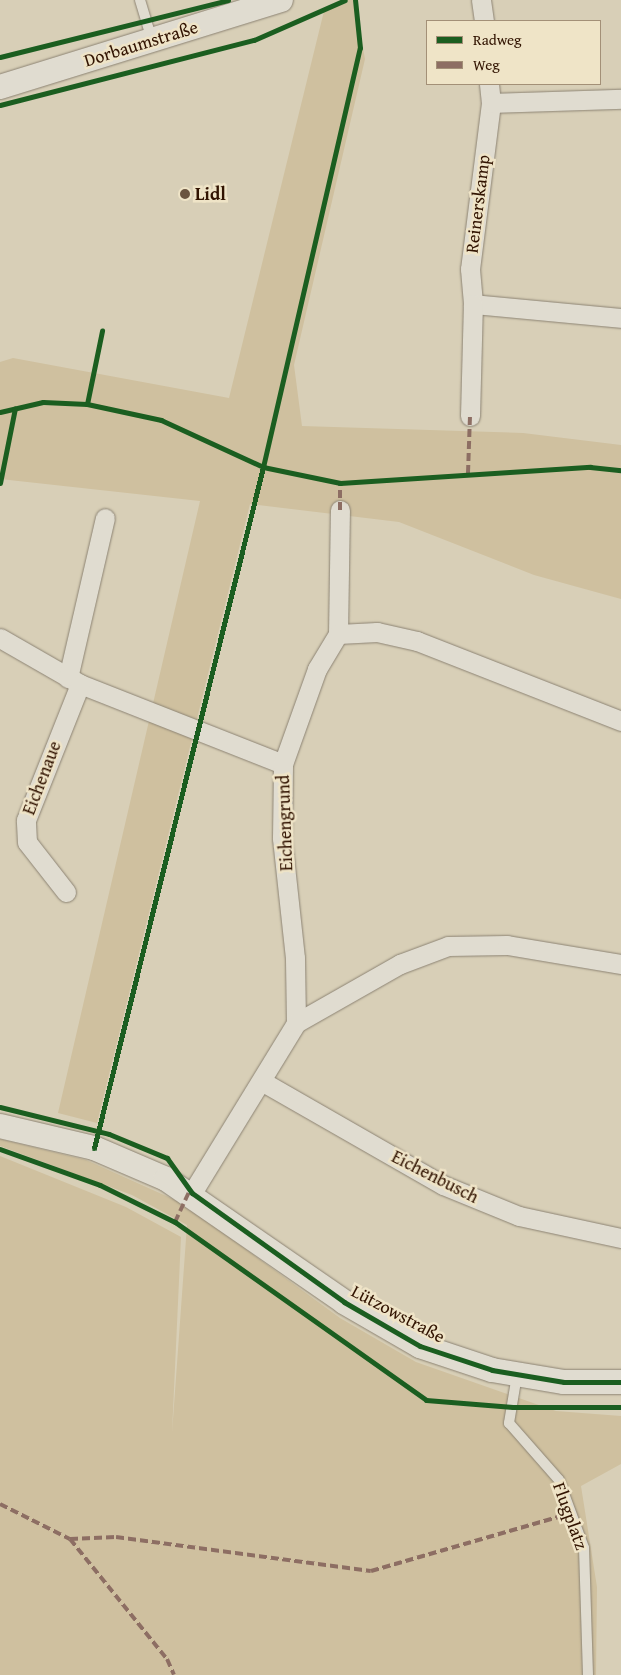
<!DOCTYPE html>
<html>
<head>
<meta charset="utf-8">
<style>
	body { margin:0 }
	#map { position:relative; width:621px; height:1675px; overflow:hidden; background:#d8cfb7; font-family:"Gentium Book Plus",serif }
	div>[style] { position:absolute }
	.green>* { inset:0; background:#cfc09f }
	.roads { filter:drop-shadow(0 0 1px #8c8373) drop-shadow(0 0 1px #8c8373) }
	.service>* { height:10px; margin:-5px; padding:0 5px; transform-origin:5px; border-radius:5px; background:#e0dcd0 }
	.minor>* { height:19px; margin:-9.5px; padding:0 9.5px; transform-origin:9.5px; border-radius:9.5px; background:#e0dcd0 }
	.tertiary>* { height:24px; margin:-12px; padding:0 12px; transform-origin:12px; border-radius:12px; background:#e0dcd0 }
	.quiet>* { height:4px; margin-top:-2px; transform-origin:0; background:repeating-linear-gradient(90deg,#8d6e63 0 8px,transparent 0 12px) }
	.cycleway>* { height:5px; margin:-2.5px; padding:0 2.5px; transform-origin:2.5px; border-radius:2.5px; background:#1b5e20 }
	.dots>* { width:14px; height:14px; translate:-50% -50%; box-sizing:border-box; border:2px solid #efe4c7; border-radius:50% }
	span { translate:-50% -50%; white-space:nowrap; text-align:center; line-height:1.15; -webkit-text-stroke:5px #efe4c7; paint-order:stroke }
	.street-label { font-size:18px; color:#311300 }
	.poi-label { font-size:18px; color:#311300; font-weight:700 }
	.left { translate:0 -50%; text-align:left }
	.legend { position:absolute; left:426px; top:20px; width:175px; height:65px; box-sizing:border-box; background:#efe4c7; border:1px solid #a39077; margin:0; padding:6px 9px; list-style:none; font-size:15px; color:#311300 }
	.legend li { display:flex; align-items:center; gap:10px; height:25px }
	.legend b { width:25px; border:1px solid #a39077 }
</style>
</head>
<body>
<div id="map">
	<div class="green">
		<div style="clip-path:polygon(345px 0,354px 0,365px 59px,294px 365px,302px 426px,523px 433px,621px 445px,621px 599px,534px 575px,399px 522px,250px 504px,97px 1123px,58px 1113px,200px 501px,0 479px,0 362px,13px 358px,229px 398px,325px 7px)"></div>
		<div style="clip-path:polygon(0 1139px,86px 1160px,184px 1204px,340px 1318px,416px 1362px,556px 1411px,621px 1416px,621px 1464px,581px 1486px,597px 1587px,596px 1675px,0 1675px,0 1156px,126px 1207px,181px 1237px,172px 1433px,187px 1225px,132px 1195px,0 1146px)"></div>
	</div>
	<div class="roads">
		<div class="service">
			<div style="left:140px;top:0;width:42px;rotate:73.3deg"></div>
			<div style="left:517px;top:1375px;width:49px;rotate:99.5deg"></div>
			<div style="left:509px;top:1423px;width:76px;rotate:48.7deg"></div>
			<div style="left:559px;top:1480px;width:72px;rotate:69.8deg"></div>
			<div style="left:584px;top:1548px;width:127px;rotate:88.2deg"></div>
		</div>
		<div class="minor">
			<div style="left:481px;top:0;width:21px;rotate:82deg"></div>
			<div style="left:489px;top:84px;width:19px;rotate:84deg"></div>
			<div style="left:491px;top:103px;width:167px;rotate:97.2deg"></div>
			<div style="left:470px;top:269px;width:35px;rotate:85deg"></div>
			<div style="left:473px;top:304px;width:149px;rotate:5.4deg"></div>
			<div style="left:491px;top:103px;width:130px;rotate:-1.8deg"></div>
			<div style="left:470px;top:416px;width:112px;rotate:-88.5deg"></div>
			<div style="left:338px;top:634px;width:124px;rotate:-89.1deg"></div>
			<div style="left:0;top:638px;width:92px;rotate:29.9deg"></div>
			<div style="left:80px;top:684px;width:218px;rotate:21.5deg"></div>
			<div style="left:68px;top:678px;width:164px;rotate:-77deg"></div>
			<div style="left:66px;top:892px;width:63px;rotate:-128deg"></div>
			<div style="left:27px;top:842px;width:22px;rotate:-93deg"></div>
			<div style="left:26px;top:820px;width:146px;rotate:-68.3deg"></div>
			<div style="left:296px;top:1023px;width:65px;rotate:-90.9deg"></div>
			<div style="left:295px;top:958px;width:121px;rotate:-96.2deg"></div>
			<div style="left:282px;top:838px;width:74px;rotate:-89.2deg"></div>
			<div style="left:283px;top:764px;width:101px;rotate:-70.3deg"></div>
			<div style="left:317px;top:669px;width:41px;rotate:-59deg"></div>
			<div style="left:338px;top:634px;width:39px;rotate:-3deg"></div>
			<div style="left:377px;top:632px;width:41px;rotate:12.7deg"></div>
			<div style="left:417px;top:641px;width:219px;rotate:21.4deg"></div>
			<div style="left:263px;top:1082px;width:207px;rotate:29.8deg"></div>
			<div style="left:443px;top:1185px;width:82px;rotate:22.2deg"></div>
			<div style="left:519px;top:1216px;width:104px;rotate:12.2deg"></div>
			<div style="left:192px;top:1193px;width:199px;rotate:-58.5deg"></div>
			<div style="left:296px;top:1023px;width:120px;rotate:-29.6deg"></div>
			<div style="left:400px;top:964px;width:51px;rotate:-20.6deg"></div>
			<div style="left:448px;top:946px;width:59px;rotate:-1deg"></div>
			<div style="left:507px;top:945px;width:116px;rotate:9.5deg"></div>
		</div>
		<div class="tertiary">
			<div style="left:0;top:87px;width:294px;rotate:-17.2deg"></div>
			<div style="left:0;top:1126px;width:97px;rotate:13.2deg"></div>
			<div style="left:94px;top:1148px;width:78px;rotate:23.3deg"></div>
			<div style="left:166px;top:1179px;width:216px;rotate:34.6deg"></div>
			<div style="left:344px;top:1302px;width:88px;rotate:30.1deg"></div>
			<div style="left:420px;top:1346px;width:76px;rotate:18.4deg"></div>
			<div style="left:492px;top:1370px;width:73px;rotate:9.5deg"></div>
			<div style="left:564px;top:1382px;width:57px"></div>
		</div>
	</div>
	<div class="quiet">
		<div style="left:468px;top:473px;width:57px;rotate:-88deg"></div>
		<div style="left:340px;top:510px;width:27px;rotate:-90deg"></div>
		<div style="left:175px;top:1222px;width:35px;rotate:-65deg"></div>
		<div style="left:0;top:1504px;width:78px;rotate:26.6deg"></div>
		<div style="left:70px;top:1539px;width:154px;rotate:51.1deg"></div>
		<div style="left:167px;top:1659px;width:17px;rotate:66deg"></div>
		<div style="left:70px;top:1539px;width:46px;rotate:-2.5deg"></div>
		<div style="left:116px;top:1537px;width:257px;rotate:7.6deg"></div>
		<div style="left:371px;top:1571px;width:209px;rotate:-16.1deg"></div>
	</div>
	<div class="cycleway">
		<div style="left:0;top:57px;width:235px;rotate:-14deg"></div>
		<div style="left:0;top:105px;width:262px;rotate:-14.4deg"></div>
		<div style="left:254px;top:40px;width:99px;rotate:-23.7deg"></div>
		<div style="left:87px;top:404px;width:75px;rotate:-78.4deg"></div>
		<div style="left:0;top:412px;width:44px;rotate:-13.1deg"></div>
		<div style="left:43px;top:402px;width:44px;rotate:2.6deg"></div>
		<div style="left:87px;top:404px;width:76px;rotate:12.2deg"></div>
		<div style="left:161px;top:420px;width:112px;rotate:24.7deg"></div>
		<div style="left:263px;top:467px;width:79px;rotate:11.7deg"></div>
		<div style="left:340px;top:483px;width:251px;rotate:-3.7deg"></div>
		<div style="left:590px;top:467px;width:31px;rotate:6deg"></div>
		<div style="left:0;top:483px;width:76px;rotate:-78.7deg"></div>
		<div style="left:0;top:1107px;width:112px;rotate:13.9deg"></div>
		<div style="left:109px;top:1134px;width:63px;rotate:22.5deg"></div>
		<div style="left:167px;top:1158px;width:43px;rotate:54.5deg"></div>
		<div style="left:192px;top:1193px;width:187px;rotate:35.6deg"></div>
		<div style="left:344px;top:1302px;width:88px;rotate:30.1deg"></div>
		<div style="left:420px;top:1346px;width:76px;rotate:18.4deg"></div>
		<div style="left:492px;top:1370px;width:73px;rotate:9.5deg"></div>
		<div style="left:564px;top:1382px;width:57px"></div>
		<div style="left:94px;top:1148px;width:702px;rotate:-76.06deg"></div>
		<div style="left:263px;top:467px;width:430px;rotate:-77deg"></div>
		<div style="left:360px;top:48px;width:48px;rotate:-95.9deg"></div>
		<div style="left:0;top:1149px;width:106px;rotate:19.8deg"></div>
		<div style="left:100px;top:1185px;width:84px;rotate:26.3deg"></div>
		<div style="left:175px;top:1222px;width:308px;rotate:35.3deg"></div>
		<div style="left:426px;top:1400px;width:87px;rotate:4.6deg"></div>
		<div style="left:513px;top:1407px;width:108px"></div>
	</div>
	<div class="dots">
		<div style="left:185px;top:194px;background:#6b5540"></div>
	</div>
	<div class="street-label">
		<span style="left:141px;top:44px;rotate:-17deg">Dorbaumstraße</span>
		<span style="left:478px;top:204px;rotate:-83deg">Reinerskamp</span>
		<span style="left:42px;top:778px;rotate:-69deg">Eichenaue</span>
		<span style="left:285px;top:823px;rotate:-92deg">Eichengrund</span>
		<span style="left:435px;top:1177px;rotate:27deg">Eichenbusch</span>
		<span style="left:398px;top:1314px;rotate:28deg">Lützowstraße</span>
		<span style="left:570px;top:1516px;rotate:70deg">Flugplatz</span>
	</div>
	<div class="poi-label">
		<span class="left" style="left:195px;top:194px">Lidl</span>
	</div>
	<ul class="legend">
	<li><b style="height:6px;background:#1b5e20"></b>Radweg</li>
	<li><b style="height:6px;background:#8d6e63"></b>Weg</li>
	</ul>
</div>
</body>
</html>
